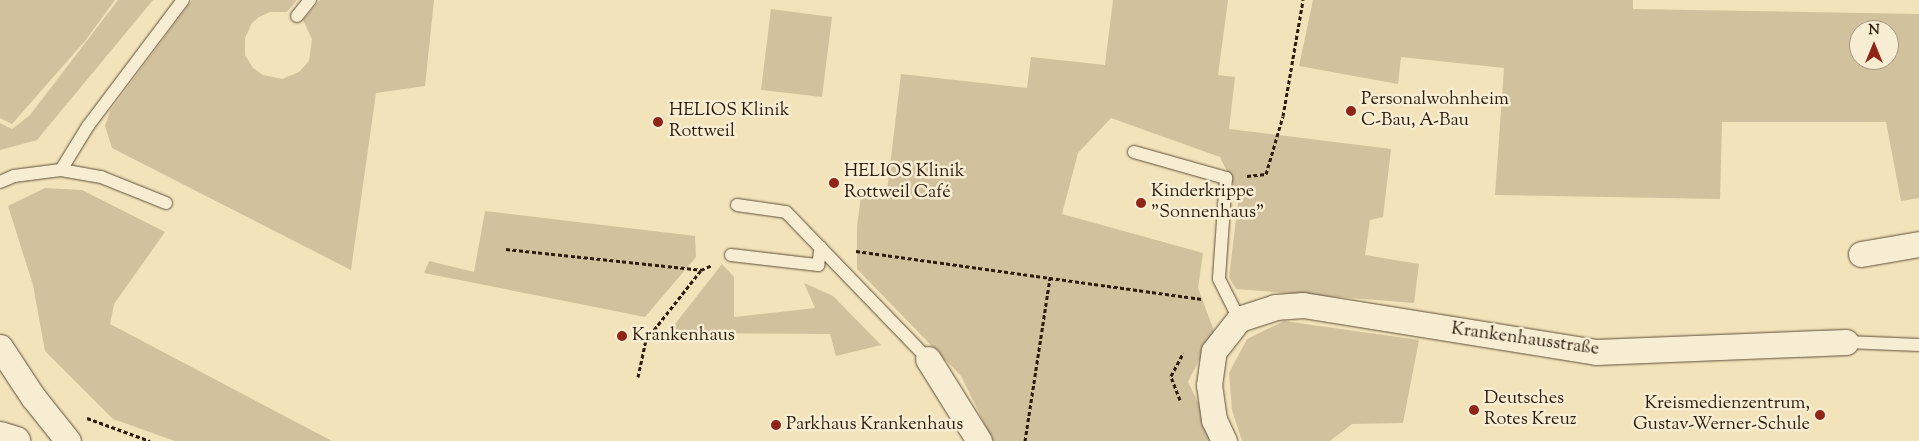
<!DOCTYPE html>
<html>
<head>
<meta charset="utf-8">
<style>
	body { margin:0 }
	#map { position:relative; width:1919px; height:441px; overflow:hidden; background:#f2e3ba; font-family:"Sorts Mill Goudy",serif }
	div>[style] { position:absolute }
	.green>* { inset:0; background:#d1c19d }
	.path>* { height:3px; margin-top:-1.5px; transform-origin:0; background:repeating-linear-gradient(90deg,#2e1c0f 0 4px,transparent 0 6.5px) }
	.roads { filter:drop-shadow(0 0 1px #5f4e3a) drop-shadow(0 0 1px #5f4e3a) }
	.service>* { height:12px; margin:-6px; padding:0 6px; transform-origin:6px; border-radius:6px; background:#f7edd2 }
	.minor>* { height:25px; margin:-12.5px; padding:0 12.5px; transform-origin:12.5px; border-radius:12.5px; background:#f7edd2 }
	.tertiary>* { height:28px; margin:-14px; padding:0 14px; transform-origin:14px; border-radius:14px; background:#f7edd2 }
	.dots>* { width:14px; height:14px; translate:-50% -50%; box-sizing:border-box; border:2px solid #f7edd2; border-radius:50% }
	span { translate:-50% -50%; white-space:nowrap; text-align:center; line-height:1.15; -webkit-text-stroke:5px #f7edd2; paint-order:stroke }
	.poi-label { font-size:18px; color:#2e1c0f }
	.left { translate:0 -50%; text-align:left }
	.right { translate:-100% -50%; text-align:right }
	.street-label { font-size:18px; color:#2e1c0f }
	.north { position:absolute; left:1849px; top:20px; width:50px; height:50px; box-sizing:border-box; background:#f7edd2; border:1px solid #a79984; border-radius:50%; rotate:0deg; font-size:14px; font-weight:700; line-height:20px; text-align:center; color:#2e1c0f }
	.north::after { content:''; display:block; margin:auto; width:18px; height:22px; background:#8f2418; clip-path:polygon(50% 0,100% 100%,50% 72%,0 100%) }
</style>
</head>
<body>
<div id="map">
	<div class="green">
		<div style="clip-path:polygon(0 0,115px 0,85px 41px,12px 124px,0 118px)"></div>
		<div style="clip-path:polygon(118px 0,153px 0,37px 140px,0 150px,0 123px,12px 129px,30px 115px)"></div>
		<div style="clip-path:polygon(192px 0,297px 0,287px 12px,270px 12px,259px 17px,252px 23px,245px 38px,245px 55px,253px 68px,263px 75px,282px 79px,299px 72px,309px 61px,312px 39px,303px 20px,320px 0,434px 0,425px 86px,376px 93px,351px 270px,112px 148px,105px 126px,110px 111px)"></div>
		<div style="clip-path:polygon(1113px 0,1228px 0,1218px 75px,1235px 77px,1229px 129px,1391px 149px,1383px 217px,1370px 220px,1365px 255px,1419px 264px,1414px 303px,1236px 289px,1229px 277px,1239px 196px,1220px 157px,1111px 118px,1078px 153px,1062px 214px,1203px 253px,1198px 288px,1214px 331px,1188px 382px,1217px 441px,993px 441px,961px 376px,857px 269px,857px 226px,861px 196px,886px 199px,901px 74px,1027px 88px,1031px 57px,1105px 65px)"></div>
		<div style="clip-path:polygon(evenodd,1313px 0,1633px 0,1633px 9px,1919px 14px,1919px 198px,1901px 201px,1886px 122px,1722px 122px,1720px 199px,1495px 195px,1504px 68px,1401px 57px,1398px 84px,1299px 66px,1313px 0,1859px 30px,1889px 30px,1889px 60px,1859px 60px,1859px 30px)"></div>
		<div style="clip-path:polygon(771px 9px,832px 17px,822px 97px,761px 90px)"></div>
		<div style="clip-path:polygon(45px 188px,82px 190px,165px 232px,114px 304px,110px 324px,332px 441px,175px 441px,113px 419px,45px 351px,33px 285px,8px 206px)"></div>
		<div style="clip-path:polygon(485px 211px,695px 236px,696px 257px,645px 317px,424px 273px,429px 261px,474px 272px)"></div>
		<div style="clip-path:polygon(722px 264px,734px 277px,734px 317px,815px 308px,804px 283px,833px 296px,881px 345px,836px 356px,830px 334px,668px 333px)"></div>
		<div style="clip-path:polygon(1284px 321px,1419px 340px,1403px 423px,1352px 424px,1330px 441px,1242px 441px,1232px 410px,1229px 373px,1247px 339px)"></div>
	</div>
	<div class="path">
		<div style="left:1247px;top:176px;width:19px;rotate:-6deg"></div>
		<div style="left:1266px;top:174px;width:60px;rotate:-73.7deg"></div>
		<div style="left:1283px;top:116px;width:118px;rotate:-80.2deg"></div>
		<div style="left:506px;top:249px;width:196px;rotate:6.1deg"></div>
		<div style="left:856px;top:251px;width:351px;rotate:7.9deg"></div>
		<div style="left:638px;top:377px;width:38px;rotate:-78deg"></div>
		<div style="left:646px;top:340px;width:89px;rotate:-51.8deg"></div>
		<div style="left:701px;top:270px;width:12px;rotate:-24deg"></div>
		<div style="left:1180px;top:400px;width:26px;rotate:-111deg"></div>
		<div style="left:1171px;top:376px;width:26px;rotate:-62deg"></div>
		<div style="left:87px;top:418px;width:67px;rotate:20.1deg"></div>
		<div style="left:1025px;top:441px;width:165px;rotate:-81.3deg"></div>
	</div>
	<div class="roads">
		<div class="service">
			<div style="left:297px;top:16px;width:21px;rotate:-51deg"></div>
			<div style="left:1134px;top:152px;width:96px;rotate:15.8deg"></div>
			<div style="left:1226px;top:178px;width:101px;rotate:94deg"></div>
			<div style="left:1219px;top:279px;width:45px;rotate:63.4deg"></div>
			<div style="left:61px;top:170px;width:52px;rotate:-58.5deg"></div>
			<div style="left:88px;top:126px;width:158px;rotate:-53deg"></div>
			<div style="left:0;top:182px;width:15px;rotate:-23deg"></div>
			<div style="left:14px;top:176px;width:47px;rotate:-7.3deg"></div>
			<div style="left:61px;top:170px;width:41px;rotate:9.9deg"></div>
			<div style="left:101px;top:177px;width:70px;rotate:21.8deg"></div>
			<div style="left:737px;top:205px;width:49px;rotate:8.1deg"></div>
			<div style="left:786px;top:212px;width:204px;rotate:46deg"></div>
			<div style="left:731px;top:255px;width:88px;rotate:6.6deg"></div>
			<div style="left:818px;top:265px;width:18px;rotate:-81deg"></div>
			<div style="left:1846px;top:342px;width:73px;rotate:2.4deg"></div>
		</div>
		<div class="minor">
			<div style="left:1861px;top:254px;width:59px;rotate:-9.8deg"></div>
			<div style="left:0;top:347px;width:60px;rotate:56.6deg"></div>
			<div style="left:33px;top:397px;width:56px;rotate:51.5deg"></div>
			<div style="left:928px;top:359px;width:97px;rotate:58.1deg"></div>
			<div style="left:1224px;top:441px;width:23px;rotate:-115deg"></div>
			<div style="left:1214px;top:420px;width:35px;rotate:-98deg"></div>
			<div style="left:1209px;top:385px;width:34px;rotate:-82deg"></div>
			<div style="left:1214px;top:351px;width:41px;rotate:-52deg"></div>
			<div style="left:1239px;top:319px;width:38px;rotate:-18deg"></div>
			<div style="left:1275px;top:307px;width:28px;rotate:-4deg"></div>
			<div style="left:1303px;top:305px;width:297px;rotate:9.1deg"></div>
			<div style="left:1596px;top:352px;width:250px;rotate:-2.3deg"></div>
		</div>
		<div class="tertiary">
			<div style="left:0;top:436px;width:17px;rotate:17deg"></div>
		</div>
	</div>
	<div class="dots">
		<div style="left:1351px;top:111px;background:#8f2418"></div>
		<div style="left:658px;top:122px;background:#8f2418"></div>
		<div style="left:834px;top:183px;background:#8f2418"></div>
		<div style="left:1141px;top:203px;background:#8f2418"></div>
		<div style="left:622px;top:336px;background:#8f2418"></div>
		<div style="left:1474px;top:410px;background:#8f2418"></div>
		<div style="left:1820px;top:415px;background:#8f2418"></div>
		<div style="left:776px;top:425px;background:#8f2418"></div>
	</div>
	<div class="poi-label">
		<span class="left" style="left:1361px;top:111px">Personalwohnheim<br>C-Bau, A-Bau</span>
		<span class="left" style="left:669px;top:122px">HELIOS Klinik<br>Rottweil</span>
		<span class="left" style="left:844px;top:183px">HELIOS Klinik<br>Rottweil Café</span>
		<span class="left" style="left:1151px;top:203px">Kinderkrippe<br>"Sonnenhaus"</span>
		<span class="left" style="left:632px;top:336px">Krankenhaus</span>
		<span class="left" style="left:1484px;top:410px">Deutsches<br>Rotes Kreuz</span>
		<span class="right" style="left:1810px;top:415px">Kreismedienzentrum,<br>Gustav-Werner-Schule</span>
		<span class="left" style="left:786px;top:425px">Parkhaus Krankenhaus</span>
	</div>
	<div class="street-label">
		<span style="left:1525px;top:340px;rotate:8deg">Krankenhausstraße</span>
	</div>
	<div class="north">N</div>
</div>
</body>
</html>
